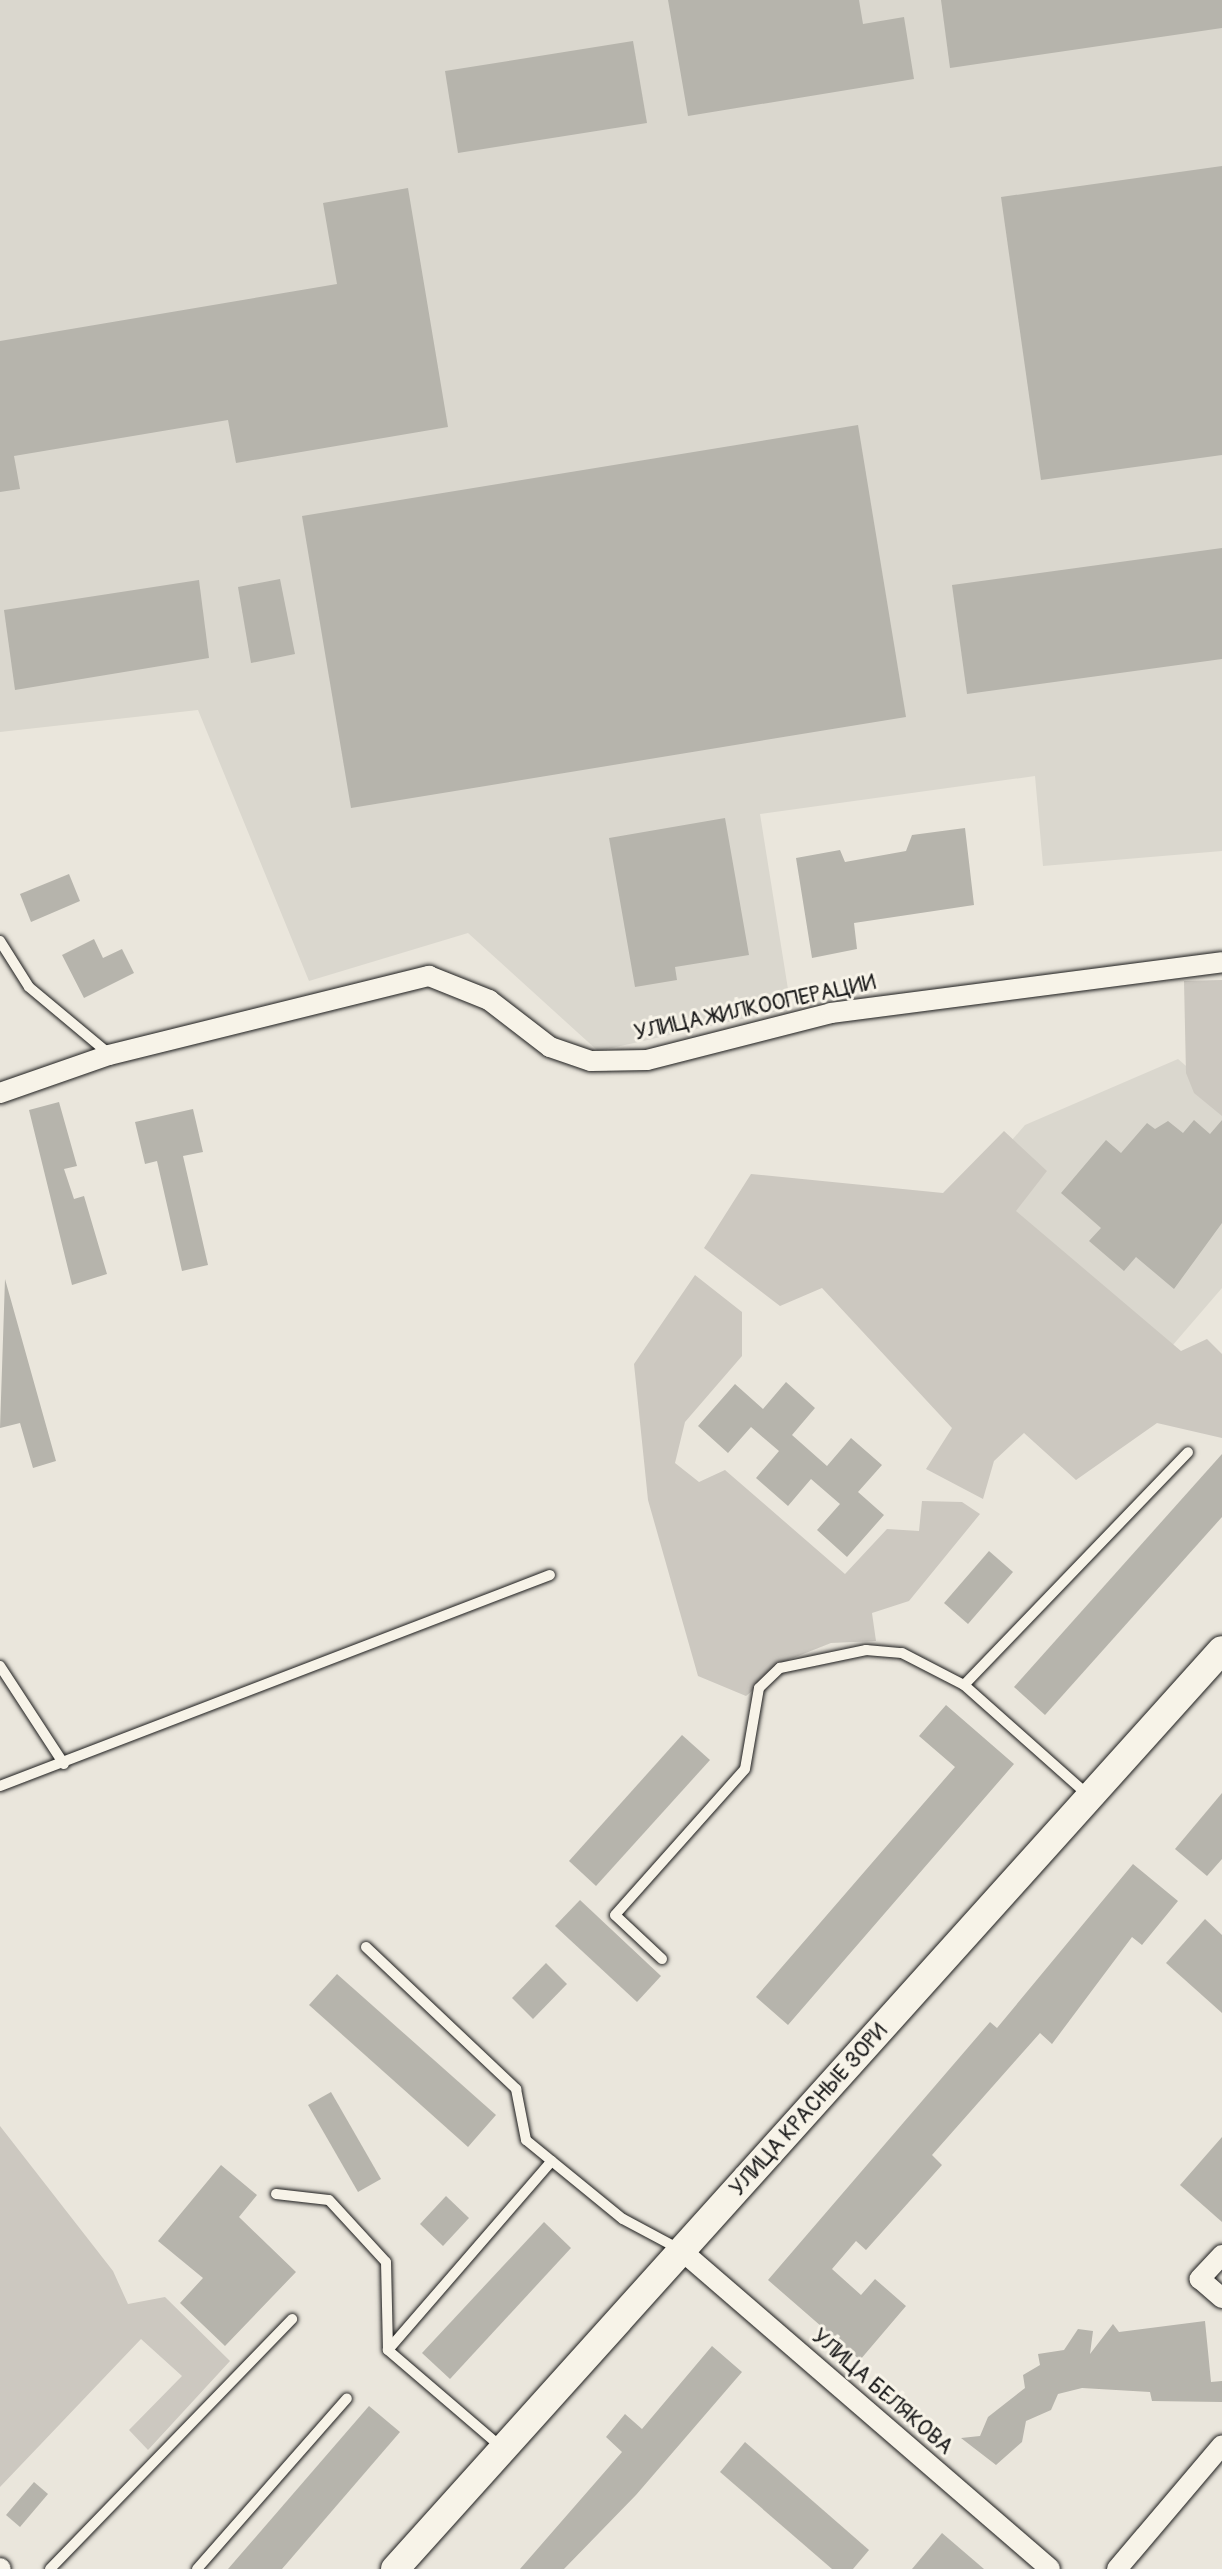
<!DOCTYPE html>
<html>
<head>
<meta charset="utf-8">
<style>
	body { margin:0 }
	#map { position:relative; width:1222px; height:2569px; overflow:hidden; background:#eae6dc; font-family:Pangolin,sans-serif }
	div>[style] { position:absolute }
	.built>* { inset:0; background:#dad7ce }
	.green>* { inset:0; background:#ccc8c0 }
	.building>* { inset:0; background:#b6b4ac }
	.roads { filter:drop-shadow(0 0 2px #1c1c1c) drop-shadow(0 0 2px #1c1c1c) }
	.service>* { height:10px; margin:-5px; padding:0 5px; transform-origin:5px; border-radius:5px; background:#f7f3e8 }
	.minor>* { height:20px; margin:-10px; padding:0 10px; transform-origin:10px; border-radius:10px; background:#f7f3e8 }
	.secondary>* { height:28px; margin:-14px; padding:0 14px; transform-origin:14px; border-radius:14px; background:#f7f3e8 }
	span { translate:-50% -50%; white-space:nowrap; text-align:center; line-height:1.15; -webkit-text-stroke:6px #f7f3e8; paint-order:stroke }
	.street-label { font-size:22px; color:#1c1c1c }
</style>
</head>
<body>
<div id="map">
	<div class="built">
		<div style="clip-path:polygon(0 0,1222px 0,1222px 851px,1043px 866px,1035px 776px,760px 814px,791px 1008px,598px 1051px,468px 933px,309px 981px,198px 710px,0 732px)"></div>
		<div style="clip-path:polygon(1178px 1059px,1222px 1097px,1222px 1288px,1091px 1440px,897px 1273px,1025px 1125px)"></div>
	</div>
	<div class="green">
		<div style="clip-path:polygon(1222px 980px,1222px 1116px,1194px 1093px,1186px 1073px,1184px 981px)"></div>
		<div style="clip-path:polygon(1004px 1131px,1047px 1171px,1016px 1211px,1181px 1351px,1207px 1339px,1222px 1354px,1222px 1438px,1157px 1423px,1076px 1480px,1024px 1433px,994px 1461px,983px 1499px,926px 1469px,952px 1428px,822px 1288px,780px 1306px,704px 1248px,751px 1174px,943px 1193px)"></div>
		<div style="clip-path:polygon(695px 1275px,742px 1312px,742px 1356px,685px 1422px,675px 1463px,699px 1482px,725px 1470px,845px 1574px,887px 1529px,919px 1531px,922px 1501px,962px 1502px,980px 1514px,909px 1601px,872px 1613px,876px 1641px,831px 1643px,788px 1660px,746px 1696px,698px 1676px,648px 1500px,634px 1364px)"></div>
		<div style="clip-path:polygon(0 2126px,113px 2271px,128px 2304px,165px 2297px,230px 2361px,148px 2450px,129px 2430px,182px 2376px,141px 2339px,0 2487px)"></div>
	</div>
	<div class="building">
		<div style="clip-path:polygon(668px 0,859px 0,863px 24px,904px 17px,914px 79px,688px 116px)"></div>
		<div style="clip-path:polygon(941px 0,1222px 0,1222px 28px,950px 68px)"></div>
		<div style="clip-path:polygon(633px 41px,647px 123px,458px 153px,445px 71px)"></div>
		<div style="clip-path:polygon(1222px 166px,1222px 455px,1041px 480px,1001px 197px)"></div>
		<div style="clip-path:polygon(408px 188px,448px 427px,236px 463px,228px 420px,14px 456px,20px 489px,0 492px,0 341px,337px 284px,323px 203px)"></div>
		<div style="clip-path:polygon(858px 425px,906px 717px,351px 808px,302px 516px)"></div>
		<div style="clip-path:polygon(1222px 548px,1222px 659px,967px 694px,952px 585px)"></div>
		<div style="clip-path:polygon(280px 579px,295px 654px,251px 663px,238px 587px)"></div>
		<div style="clip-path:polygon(199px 580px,209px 658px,15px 690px,4px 610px)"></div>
		<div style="clip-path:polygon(725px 818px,749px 955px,675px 967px,677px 980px,635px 987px,609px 838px)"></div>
		<div style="clip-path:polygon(965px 828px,974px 905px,854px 923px,857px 949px,812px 958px,796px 858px,840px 850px,845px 862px,906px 851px,912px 835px)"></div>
		<div style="clip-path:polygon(69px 874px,80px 901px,31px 922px,20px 894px)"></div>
		<div style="clip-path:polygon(94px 939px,103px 958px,122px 949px,134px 973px,84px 998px,62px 955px)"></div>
		<div style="clip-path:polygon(59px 1102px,77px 1166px,64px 1169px,74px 1199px,84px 1196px,107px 1274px,72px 1285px,29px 1110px)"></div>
		<div style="clip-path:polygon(193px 1109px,203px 1152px,183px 1156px,208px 1265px,182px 1271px,157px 1161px,145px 1164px,135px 1122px)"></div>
		<div style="clip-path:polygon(1194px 1120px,1210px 1134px,1222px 1120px,1222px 1223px,1174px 1289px,1136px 1257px,1124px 1271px,1089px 1241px,1101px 1228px,1061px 1193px,1106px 1140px,1121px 1153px,1147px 1123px,1155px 1129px,1168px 1121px,1183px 1133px)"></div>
		<div style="clip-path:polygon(5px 1279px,56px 1461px,33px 1468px,20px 1423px,0 1428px)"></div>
		<div style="clip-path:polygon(786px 1382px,815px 1408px,792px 1435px,827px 1466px,851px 1438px,882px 1465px,858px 1492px,884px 1515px,847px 1557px,817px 1530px,840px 1504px,811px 1479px,788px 1506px,756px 1478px,779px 1451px,751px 1427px,728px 1453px,698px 1426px,735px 1384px,763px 1409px)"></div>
		<div style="clip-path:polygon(1222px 1454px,1222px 1517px,1045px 1715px,1014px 1687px)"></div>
		<div style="clip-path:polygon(989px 1551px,1013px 1572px,968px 1624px,944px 1603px)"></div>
		<div style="clip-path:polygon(946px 1705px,1014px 1764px,788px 2025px,756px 1997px,955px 1767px,919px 1736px)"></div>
		<div style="clip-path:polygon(682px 1735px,710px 1760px,596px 1886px,569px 1861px)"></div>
		<div style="clip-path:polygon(1222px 1793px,1222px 1859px,1207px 1876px,1175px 1849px)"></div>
		<div style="clip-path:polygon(1133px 1864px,1178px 1901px,1142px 1945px,1132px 1937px,1052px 2044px,1040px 2033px,932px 2155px,942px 2165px,866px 2250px,856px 2241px,832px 2269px,861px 2295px,875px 2279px,906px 2306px,860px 2360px,768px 2280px,990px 2022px,997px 2028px)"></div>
		<div style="clip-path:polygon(580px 1900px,661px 1976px,637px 2002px,555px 1926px)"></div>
		<div style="clip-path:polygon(1205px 1919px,1222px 1935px,1222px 2013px,1166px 1963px)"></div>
		<div style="clip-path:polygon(546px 1963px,567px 1984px,533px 2019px,512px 1998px)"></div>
		<div style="clip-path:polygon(337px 1974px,496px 2115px,468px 2147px,309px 2005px)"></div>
		<div style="clip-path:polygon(331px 2092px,381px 2179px,358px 2192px,308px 2105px)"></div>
		<div style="clip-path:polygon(1222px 2137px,1222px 2222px,1180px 2185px)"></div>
		<div style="clip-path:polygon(221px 2165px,257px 2195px,239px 2217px,296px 2272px,225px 2346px,180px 2303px,203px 2278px,158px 2241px)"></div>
		<div style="clip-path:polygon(446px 2196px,469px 2218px,443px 2246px,420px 2224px)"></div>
		<div style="clip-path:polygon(544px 2222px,571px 2248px,450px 2379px,422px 2353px)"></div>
		<div style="clip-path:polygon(1205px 2321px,1211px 2382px,1222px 2381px,1222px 2402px,1152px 2401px,1150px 2392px,1082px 2388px,1058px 2394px,1051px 2410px,1026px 2421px,1022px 2442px,996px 2465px,961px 2438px,980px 2436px,988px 2417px,1025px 2388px,1023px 2375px,1040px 2365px,1038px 2354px,1064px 2350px,1078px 2329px,1093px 2331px,1090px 2354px,1113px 2324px,1119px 2332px)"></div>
		<div style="clip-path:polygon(712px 2346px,742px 2372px,636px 2495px,564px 2569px,520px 2569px,622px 2452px,606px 2437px,625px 2414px,642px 2429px)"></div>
		<div style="clip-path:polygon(369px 2406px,400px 2432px,282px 2569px,228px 2569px)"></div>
		<div style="clip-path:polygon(745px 2442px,869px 2550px,853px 2569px,832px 2569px,720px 2472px)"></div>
		<div style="clip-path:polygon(34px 2482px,48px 2494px,20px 2527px,6px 2515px)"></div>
		<div style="clip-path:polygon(942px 2533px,984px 2569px,912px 2569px)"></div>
	</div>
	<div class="roads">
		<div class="service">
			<div style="left:0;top:941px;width:54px;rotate:57.8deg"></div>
			<div style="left:29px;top:987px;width:104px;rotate:39.9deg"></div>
			<div style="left:0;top:1666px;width:117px;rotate:56.9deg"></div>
			<div style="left:0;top:1786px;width:589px;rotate:-20.99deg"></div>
			<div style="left:1088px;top:1795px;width:166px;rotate:-138.4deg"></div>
			<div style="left:964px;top:1685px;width:323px;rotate:-46.1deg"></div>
			<div style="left:366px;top:1947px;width:207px;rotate:43.4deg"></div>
			<div style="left:516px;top:2089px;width:52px;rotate:78.9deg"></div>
			<div style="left:526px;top:2140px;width:125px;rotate:39.2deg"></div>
			<div style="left:623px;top:2219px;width:66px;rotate:28.1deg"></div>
			<div style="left:662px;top:1959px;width:64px;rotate:-136.9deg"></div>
			<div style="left:615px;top:1915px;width:195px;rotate:-48.3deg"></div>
			<div style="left:745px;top:1769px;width:82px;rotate:-80.2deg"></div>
			<div style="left:759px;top:1688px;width:29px;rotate:-44deg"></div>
			<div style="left:780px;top:1668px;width:88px;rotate:-11.8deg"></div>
			<div style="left:866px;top:1650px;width:36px;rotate:5deg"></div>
			<div style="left:902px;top:1653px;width:70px;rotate:27.3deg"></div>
			<div style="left:276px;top:2194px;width:53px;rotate:6.5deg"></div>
			<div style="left:329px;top:2200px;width:84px;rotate:47.4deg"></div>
			<div style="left:386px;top:2262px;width:88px;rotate:88.7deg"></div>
			<div style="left:500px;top:2446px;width:148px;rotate:-139.4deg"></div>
			<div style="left:388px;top:2350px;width:250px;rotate:-49.1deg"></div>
			<div style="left:50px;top:2569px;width:348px;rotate:-45.9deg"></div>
			<div style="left:197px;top:2569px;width:227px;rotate:-48.7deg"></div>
		</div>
		<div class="minor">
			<div style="left:0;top:1093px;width:115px;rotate:-19.2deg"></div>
			<div style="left:109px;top:1055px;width:330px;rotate:-13.9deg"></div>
			<div style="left:429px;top:976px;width:65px;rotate:21.8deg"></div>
			<div style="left:489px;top:1000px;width:77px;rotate:37.6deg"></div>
			<div style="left:550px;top:1047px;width:43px;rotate:18.9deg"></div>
			<div style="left:591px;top:1061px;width:56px;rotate:-1deg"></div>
			<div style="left:647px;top:1060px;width:190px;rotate:-14.3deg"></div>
			<div style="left:831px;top:1013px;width:394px;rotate:-7.4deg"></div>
			<div style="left:682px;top:2251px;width:486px;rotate:40.8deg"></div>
			<div style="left:1222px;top:2255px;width:33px;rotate:133deg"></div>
			<div style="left:1200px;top:2279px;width:29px;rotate:41deg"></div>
			<div style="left:0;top:2568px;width:1px;rotate:45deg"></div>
			<div style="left:1117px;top:2569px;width:162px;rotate:-49.7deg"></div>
		</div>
		<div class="secondary">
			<div style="left:395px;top:2569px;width:1236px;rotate:-48.02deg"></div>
		</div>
	</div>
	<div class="street-label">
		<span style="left:755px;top:1008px;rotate:-12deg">УЛИЦА ЖИЛКООПЕРАЦИИ</span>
		<span style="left:809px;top:2110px;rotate:-48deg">УЛИЦА КРАСНЫЕ ЗОРИ</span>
		<span style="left:882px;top:2392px;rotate:41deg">УЛИЦА БЕЛЯКОВА</span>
	</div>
</div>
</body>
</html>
